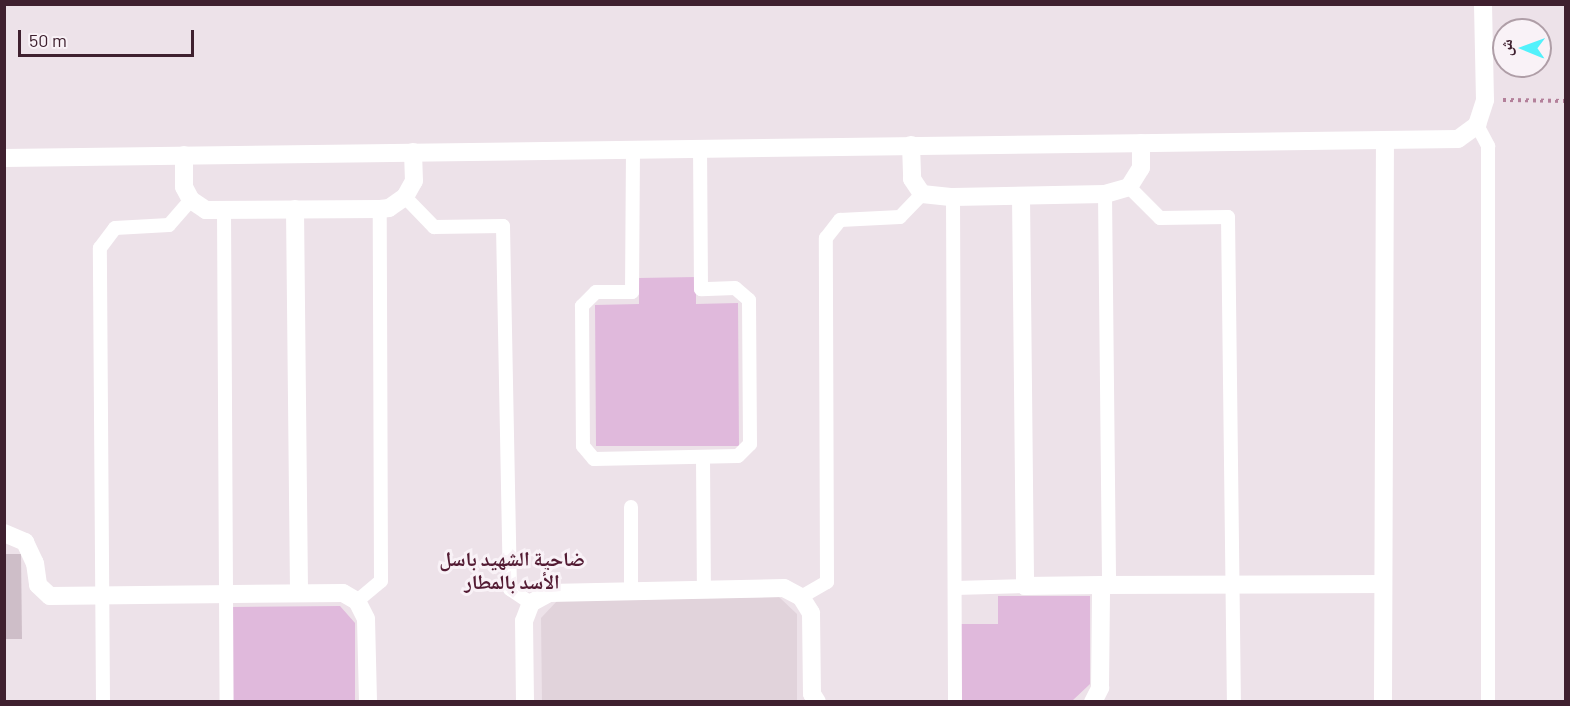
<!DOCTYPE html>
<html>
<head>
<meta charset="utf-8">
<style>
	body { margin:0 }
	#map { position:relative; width:1570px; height:706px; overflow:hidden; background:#ede2e9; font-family:Barlow,"Noto Naskh Arabic",sans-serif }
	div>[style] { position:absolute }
	.built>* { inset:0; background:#e1d3db }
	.green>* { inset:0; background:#e0b9dc }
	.building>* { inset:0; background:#cebec8 }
	.path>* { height:4px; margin-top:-2px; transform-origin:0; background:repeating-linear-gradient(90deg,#b3809a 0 3px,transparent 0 7.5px) }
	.lane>* { height:14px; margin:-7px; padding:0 7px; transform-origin:7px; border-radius:7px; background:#fff }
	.street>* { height:18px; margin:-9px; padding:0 9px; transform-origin:9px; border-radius:9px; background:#fff }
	span { translate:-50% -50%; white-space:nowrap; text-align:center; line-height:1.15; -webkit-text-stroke:6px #f9f2f7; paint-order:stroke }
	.quarter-label { font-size:20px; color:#531b33; font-weight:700 }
	.frame { position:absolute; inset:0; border:6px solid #3f202f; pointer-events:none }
	.north { position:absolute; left:1492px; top:18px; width:60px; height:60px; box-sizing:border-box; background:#f9f2f7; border:2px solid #af9ea7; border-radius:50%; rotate:271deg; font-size:16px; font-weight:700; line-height:24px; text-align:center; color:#3f202f }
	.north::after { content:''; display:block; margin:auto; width:21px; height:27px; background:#52f1fb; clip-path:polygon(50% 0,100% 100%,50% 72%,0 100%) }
	.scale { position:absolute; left:18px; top:30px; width:176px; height:27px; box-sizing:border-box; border:3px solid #3f202f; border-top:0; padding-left:8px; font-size:18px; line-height:21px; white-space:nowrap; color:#3f202f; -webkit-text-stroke:4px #f9f2f7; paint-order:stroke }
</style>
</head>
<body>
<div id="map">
	<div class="built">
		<div style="clip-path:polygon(779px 597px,797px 614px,797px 701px,542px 701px,541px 618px,557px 601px)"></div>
	</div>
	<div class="green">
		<div style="clip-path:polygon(696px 277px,696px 304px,738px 303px,739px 446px,596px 446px,595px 305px,639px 304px,639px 278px)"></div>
		<div style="clip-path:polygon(998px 596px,1090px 596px,1090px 684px,1072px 701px,960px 702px,960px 624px,998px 624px)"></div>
		<div style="clip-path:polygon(340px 606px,355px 623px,355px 701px,232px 701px,232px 607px)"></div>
	</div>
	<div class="building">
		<div style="clip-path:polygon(4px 554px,21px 554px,22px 639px,4px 639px)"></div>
	</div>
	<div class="path">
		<div style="left:1503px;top:100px;width:63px;rotate:0.9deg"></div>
	</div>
	<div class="lane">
		<div style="left:1477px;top:125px;width:24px;rotate:62deg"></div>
		<div style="left:1488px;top:146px;width:556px;rotate:90deg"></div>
		<div style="left:633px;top:149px;width:143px;rotate:90.4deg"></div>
		<div style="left:632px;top:292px;width:36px;rotate:180deg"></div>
		<div style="left:596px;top:292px;width:20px;rotate:135deg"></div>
		<div style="left:582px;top:306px;width:140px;rotate:89.6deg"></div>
		<div style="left:583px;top:446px;width:17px;rotate:50deg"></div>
		<div style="left:594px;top:459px;width:144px;rotate:-1.2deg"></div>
		<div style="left:738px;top:456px;width:17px;rotate:-45deg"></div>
		<div style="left:750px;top:444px;width:144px;rotate:-90.4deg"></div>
		<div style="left:749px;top:300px;width:18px;rotate:-139deg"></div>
		<div style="left:735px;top:288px;width:34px;rotate:178deg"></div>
		<div style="left:701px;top:289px;width:141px;rotate:-90.4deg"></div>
		<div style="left:1129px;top:187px;width:44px;rotate:45deg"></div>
		<div style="left:1160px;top:218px;width:68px;rotate:-0.8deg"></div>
		<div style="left:1228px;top:217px;width:485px;rotate:89.3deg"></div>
		<div style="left:1105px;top:194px;width:391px;rotate:89.4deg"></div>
		<div style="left:405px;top:197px;width:42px;rotate:46deg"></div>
		<div style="left:434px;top:227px;width:69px;rotate:-0.8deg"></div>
		<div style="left:503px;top:226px;width:363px;rotate:88.9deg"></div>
		<div style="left:510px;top:589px;width:25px;rotate:34deg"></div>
		<div style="left:953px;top:197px;width:505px;rotate:89.77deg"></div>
		<div style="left:224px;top:210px;width:492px;rotate:89.7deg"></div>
		<div style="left:703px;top:457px;width:133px;rotate:89.6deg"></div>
		<div style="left:631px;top:507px;width:84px;rotate:90deg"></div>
		<div style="left:955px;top:588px;width:70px;rotate:-1.6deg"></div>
		<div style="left:801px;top:597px;width:30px;rotate:-30deg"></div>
		<div style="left:827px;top:582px;width:344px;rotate:-90.2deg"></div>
		<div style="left:826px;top:238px;width:23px;rotate:-52deg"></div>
		<div style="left:840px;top:220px;width:60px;rotate:-2.9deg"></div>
		<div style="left:900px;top:217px;width:32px;rotate:-46deg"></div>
		<div style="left:357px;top:601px;width:31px;rotate:-40deg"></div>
		<div style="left:381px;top:581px;width:372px;rotate:-90.2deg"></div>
		<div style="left:103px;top:702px;width:454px;rotate:-90.4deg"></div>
		<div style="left:100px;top:248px;width:25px;rotate:-53deg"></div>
		<div style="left:115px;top:228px;width:54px;rotate:-3.2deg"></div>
		<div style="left:169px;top:225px;width:33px;rotate:-49deg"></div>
	</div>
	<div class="street">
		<div style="left:911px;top:145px;width:34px;rotate:88deg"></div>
		<div style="left:912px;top:179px;width:18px;rotate:56deg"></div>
		<div style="left:922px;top:194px;width:31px;rotate:6deg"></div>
		<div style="left:953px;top:197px;width:152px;rotate:-1.1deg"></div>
		<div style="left:1105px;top:194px;width:25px;rotate:-16deg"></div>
		<div style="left:1129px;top:187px;width:22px;rotate:-58deg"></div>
		<div style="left:1141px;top:168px;width:25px;rotate:-90deg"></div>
		<div style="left:184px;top:155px;width:32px;rotate:90deg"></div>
		<div style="left:184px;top:187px;width:15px;rotate:62deg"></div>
		<div style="left:191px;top:200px;width:18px;rotate:34deg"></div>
		<div style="left:206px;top:210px;width:174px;rotate:-0.3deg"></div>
		<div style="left:380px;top:209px;width:9px;rotate:-6deg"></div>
		<div style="left:389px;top:208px;width:19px;rotate:-35deg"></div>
		<div style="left:405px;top:197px;width:18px;rotate:-61deg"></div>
		<div style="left:414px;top:181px;width:29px;rotate:-92deg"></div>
		<div style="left:4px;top:158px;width:1454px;rotate:-0.75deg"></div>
		<div style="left:1458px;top:139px;width:24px;rotate:-36deg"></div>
		<div style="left:1477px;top:125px;width:26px;rotate:-72deg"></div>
		<div style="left:1485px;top:100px;width:96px;rotate:-91.2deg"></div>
		<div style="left:1021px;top:196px;width:390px;rotate:89.4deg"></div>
		<div style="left:1025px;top:586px;width:76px;rotate:-0.8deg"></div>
		<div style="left:295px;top:209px;width:383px;rotate:89.4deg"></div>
		<div style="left:4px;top:533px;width:23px;rotate:23deg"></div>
		<div style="left:25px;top:542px;width:23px;rotate:65deg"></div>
		<div style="left:35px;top:563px;width:22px;rotate:82deg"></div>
		<div style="left:38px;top:585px;width:16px;rotate:43deg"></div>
		<div style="left:50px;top:596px;width:293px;rotate:-0.6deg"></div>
		<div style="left:343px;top:593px;width:16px;rotate:30deg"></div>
		<div style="left:357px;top:601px;width:20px;rotate:63deg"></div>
		<div style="left:366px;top:619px;width:83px;rotate:88.6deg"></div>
		<div style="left:525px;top:702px;width:81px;rotate:-90.7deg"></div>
		<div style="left:524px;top:621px;width:19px;rotate:-69deg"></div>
		<div style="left:531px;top:603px;width:21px;rotate:-29deg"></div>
		<div style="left:549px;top:593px;width:235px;rotate:-1.2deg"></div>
		<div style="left:784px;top:588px;width:19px;rotate:28deg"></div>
		<div style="left:801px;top:597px;width:19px;rotate:58deg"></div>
		<div style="left:811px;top:613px;width:81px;rotate:89.3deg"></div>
		<div style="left:812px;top:694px;width:9px;rotate:58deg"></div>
		<div style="left:1093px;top:702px;width:16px;rotate:-63deg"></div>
		<div style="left:1100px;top:688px;width:103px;rotate:-89.4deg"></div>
		<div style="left:1101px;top:585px;width:282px;rotate:-0.2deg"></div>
		<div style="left:1383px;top:702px;width:561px;rotate:-89.8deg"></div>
	</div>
	<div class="quarter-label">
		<span style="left:512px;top:570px">ضاحية الشهيد باسل<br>الأسد بالمطار</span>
	</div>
	<div class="frame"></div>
	<div class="north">ش</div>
	<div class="scale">50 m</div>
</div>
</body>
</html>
